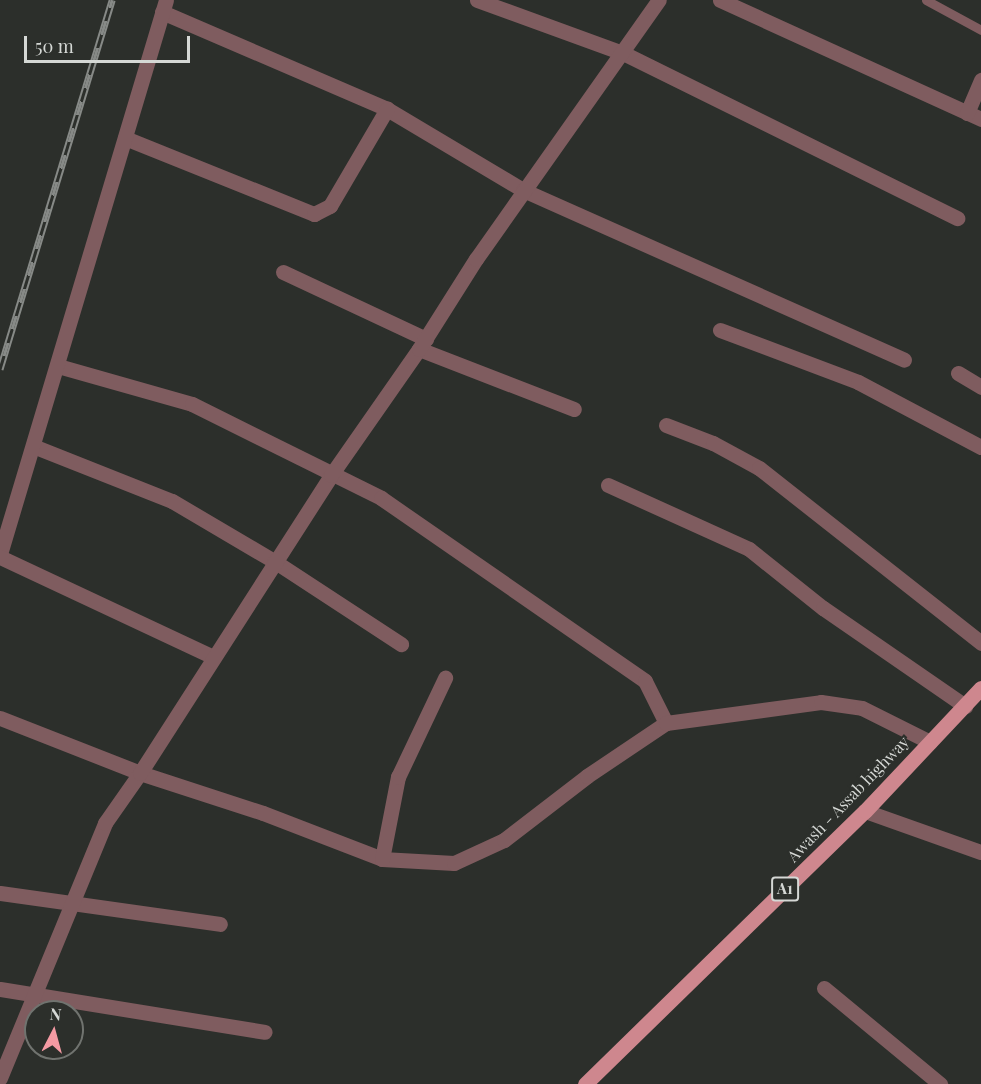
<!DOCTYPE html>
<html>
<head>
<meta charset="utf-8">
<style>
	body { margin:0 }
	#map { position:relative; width:981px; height:1084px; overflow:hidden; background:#2c2f2b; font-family:"Playfair Display",serif }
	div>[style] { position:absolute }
	.service>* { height:9px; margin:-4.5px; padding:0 4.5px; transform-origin:4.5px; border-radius:4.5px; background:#7f5c5f }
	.minor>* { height:15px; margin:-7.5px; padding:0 7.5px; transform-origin:7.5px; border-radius:7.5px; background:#7f5c5f }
	.primary>* { height:15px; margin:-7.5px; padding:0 7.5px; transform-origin:7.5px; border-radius:7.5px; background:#ce878e }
	.rail>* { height:7px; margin-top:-3.5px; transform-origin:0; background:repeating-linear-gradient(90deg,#2c2f2b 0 14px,#878a87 0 28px); box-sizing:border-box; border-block:2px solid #878a87 }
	span { translate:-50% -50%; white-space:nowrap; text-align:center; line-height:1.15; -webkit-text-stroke:4.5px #2c2f2b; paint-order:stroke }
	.shield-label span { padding:2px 4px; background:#2c2f2b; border:2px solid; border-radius:4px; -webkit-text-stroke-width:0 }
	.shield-label { font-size:15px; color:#d5d8d5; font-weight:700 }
	.street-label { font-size:16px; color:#d5d8d5 }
	.north { position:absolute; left:24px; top:1000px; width:60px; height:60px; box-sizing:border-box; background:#2c2f2b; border:2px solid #70736f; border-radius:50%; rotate:6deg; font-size:16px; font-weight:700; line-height:24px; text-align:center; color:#d5d8d5 }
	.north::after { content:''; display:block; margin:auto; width:21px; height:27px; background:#f49aa3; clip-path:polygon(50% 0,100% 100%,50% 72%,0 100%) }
	.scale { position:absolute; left:24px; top:36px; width:166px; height:27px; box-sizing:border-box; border:3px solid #d5d8d5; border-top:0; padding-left:8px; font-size:18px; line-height:21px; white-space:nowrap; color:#d5d8d5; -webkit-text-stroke:4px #2c2f2b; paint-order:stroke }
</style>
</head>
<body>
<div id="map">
	<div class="service">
		<div style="left:926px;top:0;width:63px;rotate:28.6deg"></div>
	</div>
	<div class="minor">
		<div style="left:477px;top:0;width:155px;rotate:20deg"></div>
		<div style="left:623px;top:53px;width:373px;rotate:26.3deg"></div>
		<div style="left:720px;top:0;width:287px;rotate:24.5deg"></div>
		<div style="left:162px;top:12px;width:245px;rotate:23.3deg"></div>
		<div style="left:387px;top:109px;width:158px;rotate:30.8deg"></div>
		<div style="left:523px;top:190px;width:417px;rotate:24deg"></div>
		<div style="left:967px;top:113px;width:36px;rotate:-67deg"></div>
		<div style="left:125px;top:138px;width:204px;rotate:21.9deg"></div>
		<div style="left:314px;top:214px;width:18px;rotate:-27deg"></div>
		<div style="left:330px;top:206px;width:113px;rotate:-59.6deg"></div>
		<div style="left:283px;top:272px;width:158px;rotate:25.1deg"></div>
		<div style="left:720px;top:330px;width:147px;rotate:20.6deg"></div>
		<div style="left:858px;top:382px;width:139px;rotate:27.9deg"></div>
		<div style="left:419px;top:349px;width:166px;rotate:21.2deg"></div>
		<div style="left:58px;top:366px;width:139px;rotate:15.8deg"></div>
		<div style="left:192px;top:404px;width:211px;rotate:26.4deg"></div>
		<div style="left:381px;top:498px;width:321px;rotate:34.7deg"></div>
		<div style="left:645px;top:681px;width:47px;rotate:63.4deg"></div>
		<div style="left:958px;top:373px;width:27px;rotate:31deg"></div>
		<div style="left:666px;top:425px;width:50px;rotate:21deg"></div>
		<div style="left:713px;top:443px;width:52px;rotate:28.5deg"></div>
		<div style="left:759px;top:468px;width:283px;rotate:38.2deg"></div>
		<div style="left:33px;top:446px;width:149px;rotate:21.6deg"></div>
		<div style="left:172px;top:501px;width:118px;rotate:30.5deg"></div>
		<div style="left:274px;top:561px;width:152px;rotate:33.2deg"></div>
		<div style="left:608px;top:485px;width:155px;rotate:24.4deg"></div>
		<div style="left:749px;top:549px;width:95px;rotate:38.6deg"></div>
		<div style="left:823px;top:608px;width:173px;rotate:34.6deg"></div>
		<div style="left:0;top:554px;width:578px;rotate:-73.32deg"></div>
		<div style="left:0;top:557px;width:235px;rotate:25.1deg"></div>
		<div style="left:0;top:718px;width:150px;rotate:21.4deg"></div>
		<div style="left:140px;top:773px;width:129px;rotate:18deg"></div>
		<div style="left:263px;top:813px;width:128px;rotate:21.1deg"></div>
		<div style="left:382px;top:859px;width:72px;rotate:3.2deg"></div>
		<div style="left:454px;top:863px;width:55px;rotate:-24.7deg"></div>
		<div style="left:504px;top:840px;width:105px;rotate:-37.6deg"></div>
		<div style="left:587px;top:776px;width:95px;rotate:-33.9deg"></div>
		<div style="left:666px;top:723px;width:156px;rotate:-7.7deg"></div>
		<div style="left:821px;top:702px;width:41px;rotate:8.3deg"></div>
		<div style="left:862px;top:708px;width:76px;rotate:26.6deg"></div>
		<div style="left:865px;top:811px;width:123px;rotate:19.5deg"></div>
		<div style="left:382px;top:859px;width:84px;rotate:-79deg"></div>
		<div style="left:398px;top:777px;width:110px;rotate:-64.6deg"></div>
		<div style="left:0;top:893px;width:222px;rotate:8deg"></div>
		<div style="left:824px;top:988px;width:151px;rotate:39.6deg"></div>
		<div style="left:0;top:989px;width:268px;rotate:9.2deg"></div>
		<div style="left:0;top:1078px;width:276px;rotate:-67.6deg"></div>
		<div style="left:105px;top:823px;width:61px;rotate:-55deg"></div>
		<div style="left:140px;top:773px;width:354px;rotate:-57.3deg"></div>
		<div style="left:331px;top:475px;width:154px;rotate:-55.1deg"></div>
		<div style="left:419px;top:349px;width:107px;rotate:-57.7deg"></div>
		<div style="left:476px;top:259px;width:317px;rotate:-54.8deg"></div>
	</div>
	<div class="primary">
		<div style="left:585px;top:1084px;width:391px;rotate:-44.3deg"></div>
		<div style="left:865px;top:811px;width:169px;rotate:-46.7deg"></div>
	</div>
	<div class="rail">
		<div style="left:0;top:369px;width:386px;rotate:-73.1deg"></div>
	</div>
	<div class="shield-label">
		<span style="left:785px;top:889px">A1</span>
	</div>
	<div class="street-label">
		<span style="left:848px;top:799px;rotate:-46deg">Awash - Assab highway</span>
	</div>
	<div class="north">N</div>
	<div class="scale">50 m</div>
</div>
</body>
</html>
